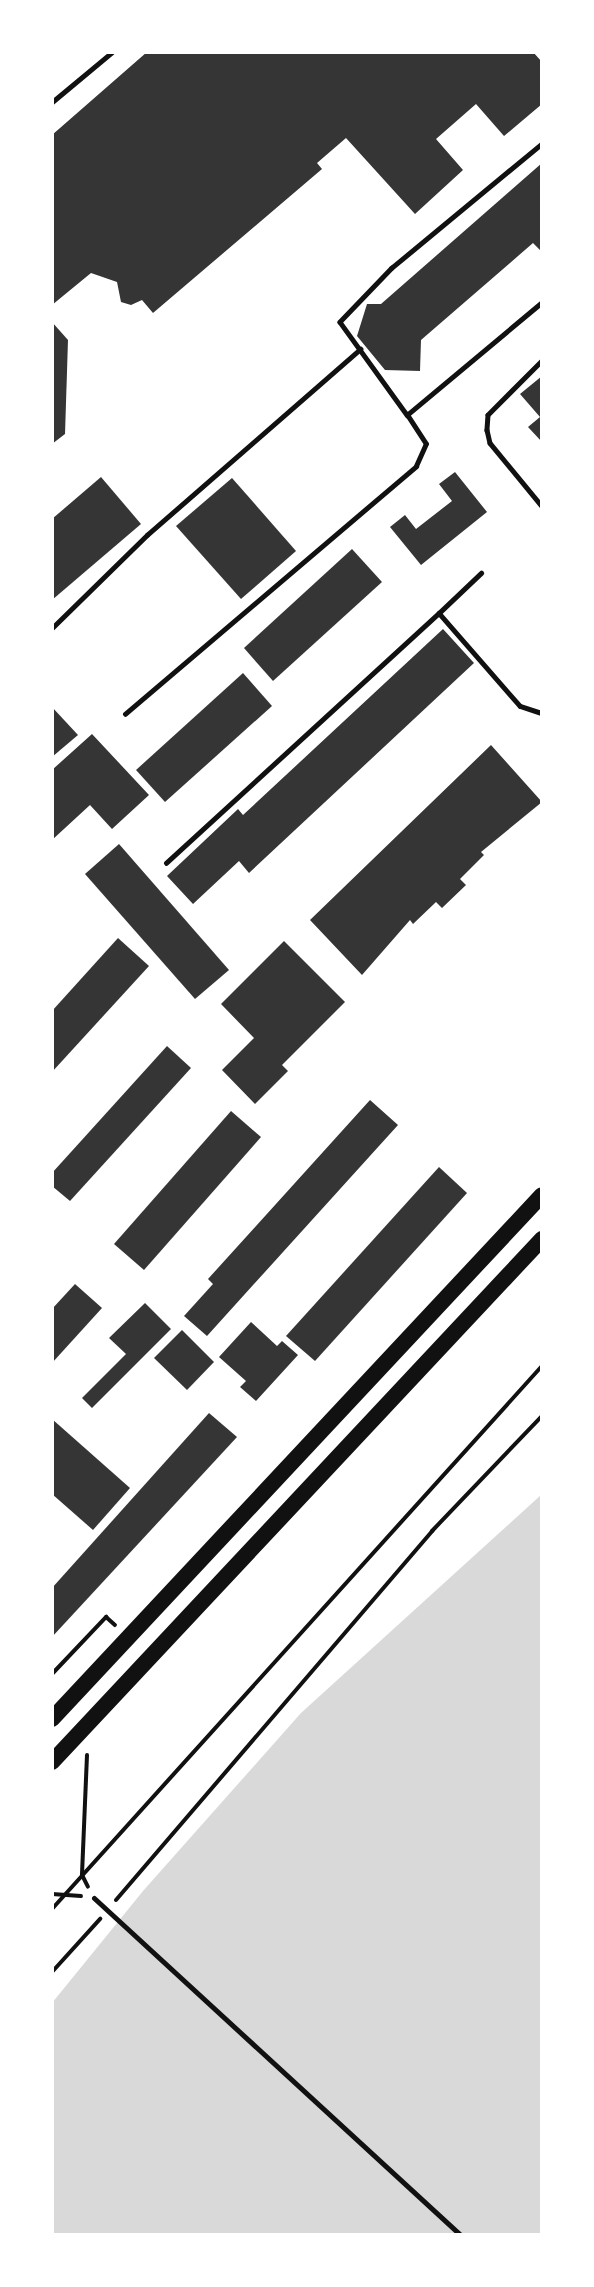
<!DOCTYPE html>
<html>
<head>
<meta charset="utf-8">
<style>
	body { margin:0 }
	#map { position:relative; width:594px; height:2287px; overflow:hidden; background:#fff; font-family:"DejaVu Sans",sans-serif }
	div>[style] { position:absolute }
	.water>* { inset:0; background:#d9d9d9 }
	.building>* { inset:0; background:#353535 }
	.path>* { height:4px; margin:-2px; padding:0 2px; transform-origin:2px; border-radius:2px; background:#111 }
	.service>* { height:4.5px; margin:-2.25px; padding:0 2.25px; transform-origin:2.25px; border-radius:2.25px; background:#111 }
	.pedestrian>* { height:5px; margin:-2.5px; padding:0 2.5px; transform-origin:2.5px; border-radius:2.5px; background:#111 }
	.trunk>* { height:16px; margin:-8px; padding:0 8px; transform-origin:8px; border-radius:8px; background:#111 }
	span { translate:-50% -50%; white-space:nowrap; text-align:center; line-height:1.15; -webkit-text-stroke:4.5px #fff; paint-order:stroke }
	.frame { position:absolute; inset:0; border:54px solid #fff; pointer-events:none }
</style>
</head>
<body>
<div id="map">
	<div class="water">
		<div style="clip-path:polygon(541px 1495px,541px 2234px,53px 2234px,52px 2003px,143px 1891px,301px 1713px)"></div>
	</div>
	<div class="building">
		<div style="clip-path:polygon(147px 52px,533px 52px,542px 62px,542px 104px,504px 136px,476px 104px,436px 139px,463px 170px,415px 214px,346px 138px,317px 163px,322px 169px,153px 313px,142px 300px,131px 305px,121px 302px,117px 282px,91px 273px,52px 305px,52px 135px)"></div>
		<div style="clip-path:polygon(542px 163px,542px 252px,533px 243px,421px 340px,420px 371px,385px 370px,357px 336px,367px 304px,381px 304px)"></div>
		<div style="clip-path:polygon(52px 322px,68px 340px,65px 434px,52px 444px)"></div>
		<div style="clip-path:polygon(542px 376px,542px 442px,528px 427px,540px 417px,520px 394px)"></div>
		<div style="clip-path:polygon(455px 472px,487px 512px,421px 565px,390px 527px,405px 515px,416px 529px,452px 501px,439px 484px)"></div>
		<div style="clip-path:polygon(101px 477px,141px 524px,52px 600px,52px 519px)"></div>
		<div style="clip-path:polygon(232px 478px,296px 551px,241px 599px,176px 526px)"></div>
		<div style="clip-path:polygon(352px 549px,382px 582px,273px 681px,244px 648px)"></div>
		<div style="clip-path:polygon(443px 629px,474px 663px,249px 873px,239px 861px,193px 904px,167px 876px,238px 809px,243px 815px)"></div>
		<div style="clip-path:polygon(243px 673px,272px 706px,165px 802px,136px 770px)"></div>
		<div style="clip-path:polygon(52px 707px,78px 735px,52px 757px)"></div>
		<div style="clip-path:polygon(92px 734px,149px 795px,112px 829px,90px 805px,52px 840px,52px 770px)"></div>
		<div style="clip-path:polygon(491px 745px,542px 802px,481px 852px,484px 855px,460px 879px,466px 885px,442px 908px,436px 902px,413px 924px,410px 920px,362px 975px,310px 920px)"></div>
		<div style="clip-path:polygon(119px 844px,229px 970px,195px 999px,85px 874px)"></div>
		<div style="clip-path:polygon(118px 938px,149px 966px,52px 1072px,52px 1011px)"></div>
		<div style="clip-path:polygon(284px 941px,345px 1002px,282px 1065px,288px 1071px,255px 1104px,222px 1070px,254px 1038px,221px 1004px)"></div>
		<div style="clip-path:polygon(167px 1046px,191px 1068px,70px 1201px,52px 1186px,52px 1173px)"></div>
		<div style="clip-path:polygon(370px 1100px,398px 1125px,207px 1336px,184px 1316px,213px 1284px,208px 1279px)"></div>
		<div style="clip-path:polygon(231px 1111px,261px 1137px,144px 1270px,114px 1244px)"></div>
		<div style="clip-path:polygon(439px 1167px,467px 1193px,315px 1361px,286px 1336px)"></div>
		<div style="clip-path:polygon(75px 1284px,102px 1308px,52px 1363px,52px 1309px)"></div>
		<div style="clip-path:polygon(145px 1303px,171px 1329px,92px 1408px,82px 1398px,126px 1354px,109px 1338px)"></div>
		<div style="clip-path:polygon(251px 1322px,277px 1346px,282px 1341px,298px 1355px,256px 1401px,240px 1387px,246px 1381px,219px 1357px)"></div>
		<div style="clip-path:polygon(182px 1330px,214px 1362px,187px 1390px,154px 1358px)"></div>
		<div style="clip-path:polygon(209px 1413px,237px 1437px,52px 1637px,52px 1588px)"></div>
		<div style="clip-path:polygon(52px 1419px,130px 1488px,93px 1530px,52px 1494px)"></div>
	</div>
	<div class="path">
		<div style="left:52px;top:1674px;width:79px;rotate:-46.5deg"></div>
		<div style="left:106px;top:1617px;width:12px;rotate:42deg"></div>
		<div style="left:87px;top:1755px;width:120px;rotate:92.4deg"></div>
		<div style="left:82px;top:1875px;width:13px;rotate:63deg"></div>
		<div style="left:52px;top:1894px;width:29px;rotate:4deg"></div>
		<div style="left:116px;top:1900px;width:486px;rotate:-49.4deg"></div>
		<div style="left:432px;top:1531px;width:159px;rotate:-46.3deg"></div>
		<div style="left:52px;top:1909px;width:731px;rotate:-47.94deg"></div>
		<div style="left:52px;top:1972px;width:72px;rotate:-47.8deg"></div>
	</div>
	<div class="service">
		<div style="left:542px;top:144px;width:195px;rotate:140.4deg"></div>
		<div style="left:392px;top:268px;width:75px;rotate:133.9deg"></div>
		<div style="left:340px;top:322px;width:115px;rotate:54.2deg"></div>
		<div style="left:407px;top:415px;width:176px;rotate:-39.9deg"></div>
		<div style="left:542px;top:361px;width:76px;rotate:135deg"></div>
		<div style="left:488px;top:415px;width:15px;rotate:94deg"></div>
		<div style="left:487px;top:430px;width:13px;rotate:77deg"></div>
		<div style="left:490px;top:443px;width:82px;rotate:50.5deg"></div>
		<div style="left:439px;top:613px;width:58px;rotate:-43.6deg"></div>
		<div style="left:52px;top:628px;width:133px;rotate:-44.4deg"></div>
		<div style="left:147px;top:535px;width:283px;rotate:-41.1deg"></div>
		<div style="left:125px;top:714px;width:382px;rotate:-40.4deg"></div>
		<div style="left:416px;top:466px;width:24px;rotate:-66deg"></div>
		<div style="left:426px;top:444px;width:35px;rotate:-123deg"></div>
		<div style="left:166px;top:863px;width:370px;rotate:-42.5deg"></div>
		<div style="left:439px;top:613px;width:123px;rotate:48.9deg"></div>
		<div style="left:520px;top:706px;width:23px;rotate:18deg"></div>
	</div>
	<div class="pedestrian">
		<div style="left:52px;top:102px;width:78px;rotate:-39.8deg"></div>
		<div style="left:94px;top:1898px;width:497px;rotate:42.6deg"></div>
	</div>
	<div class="trunk">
		<div style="left:52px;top:1719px;width:717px;rotate:-46.92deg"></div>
		<div style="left:52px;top:1762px;width:717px;rotate:-46.87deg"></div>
	</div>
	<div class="frame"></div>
</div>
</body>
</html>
